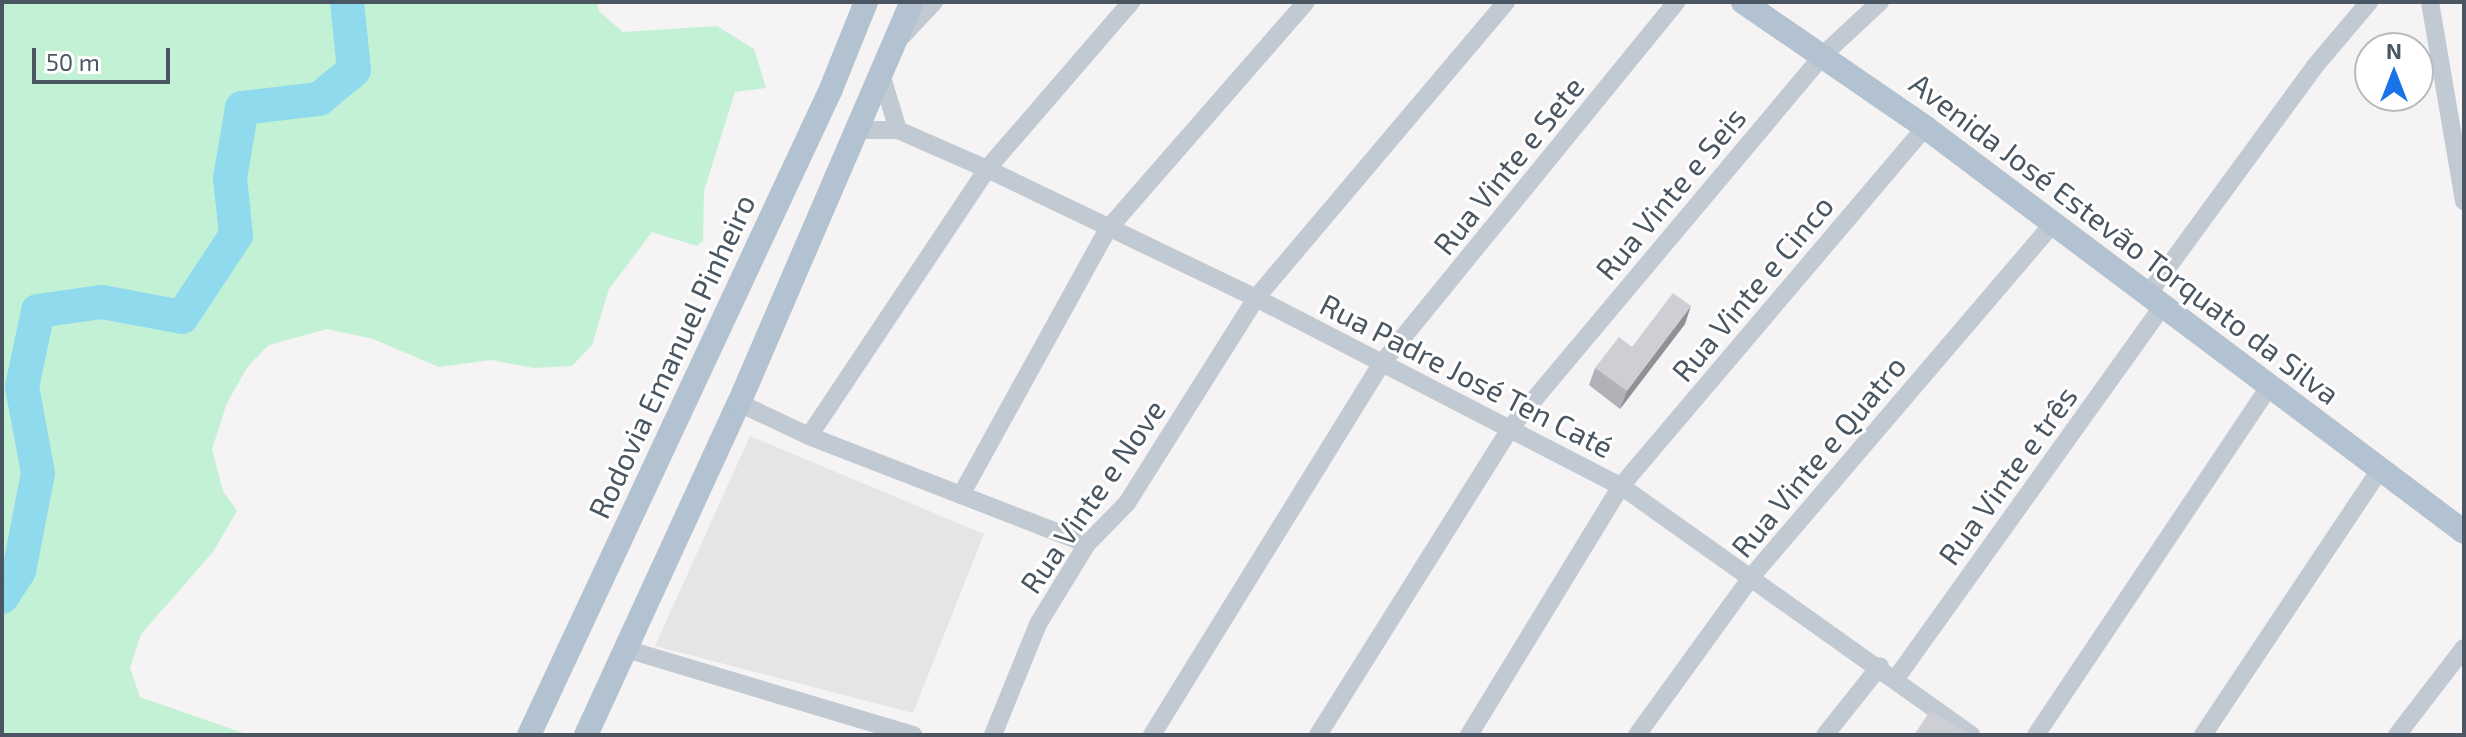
<!DOCTYPE html>
<html>
<head>
<meta charset="utf-8">
<style>
	body { margin:0 }
	#map { position:relative; width:2466px; height:737px; overflow:hidden; background:#f5f3f3; font-family:"Exo 2",sans-serif }
	div>[style] { position:absolute }
	.education>* { inset:0; background:#e6e4e5 }
	.green>* { inset:0; background:#c3f1d5 }
	.river>* { height:34px; margin:-17px; padding:0 17px; transform-origin:17px; border-radius:17px; background:#90daee }
	.minor>* { height:18px; margin:-9px; padding:0 9px; transform-origin:9px; border-radius:9px; background:#c1cad2 }
	.major>* { height:24px; margin:-12px; padding:0 12px; transform-origin:12px; border-radius:12px; background:#b3c2d1 }
	.wall>* { inset:0; background:#b0b2b7 }
	.shaded-wall>* { inset:0; background:#909195 }
	.building>* { inset:0; background:#cdcfd5 }
	span { translate:-50% -50%; white-space:nowrap; text-align:center; line-height:1.15; -webkit-text-stroke:6px #fff; paint-order:stroke }
	.street-label { font-size:30px; color:#4a5661 }
	.frame { position:absolute; inset:0; border:4px solid #4a5661; pointer-events:none }
	.north { position:absolute; left:2354px; top:32px; width:80px; height:80px; box-sizing:border-box; background:#fff; border:2px solid #b7bbc0; border-radius:50%; rotate:0deg; font-size:22px; font-weight:700; line-height:32px; text-align:center; color:#4a5661 }
	.north::after { content:''; display:block; margin:auto; width:28px; height:36px; background:#1a73e8; clip-path:polygon(50% 0,100% 100%,50% 72%,0 100%) }
	.scale { position:absolute; left:32px; top:48px; width:138px; height:36px; box-sizing:border-box; border:4px solid #4a5661; border-top:0; padding-left:10px; font-size:24px; line-height:28px; white-space:nowrap; color:#4a5661; -webkit-text-stroke:6px #fff; paint-order:stroke }
</style>
</head>
<body>
<div id="map">
	<div class="education">
		<div style="clip-path:polygon(750px 436px,984px 534px,913px 713px,655px 646px)"></div>
	</div>
	<div class="green">
		<div style="clip-path:polygon(2px 2px,597px 2px,599px 11px,623px 32px,717px 26px,754px 49px,766px 88px,735px 92px,704px 191px,703px 241px,697px 246px,652px 232px,609px 289px,592px 345px,572px 366px,534px 368px,491px 360px,439px 367px,373px 339px,327px 329px,269px 345px,248px 366px,227px 403px,212px 449px,223px 491px,237px 511px,213px 552px,141px 634px,130px 668px,140px 697px,249px 735px,2px 735px)"></div>
	</div>
	<div class="river">
		<div style="left:2px;top:597px;width:31px;rotate:-57deg"></div>
		<div style="left:19px;top:571px;width:100px;rotate:-79deg"></div>
		<div style="left:38px;top:473px;width:87px;rotate:-100.5deg"></div>
		<div style="left:22px;top:387px;width:78px;rotate:-78.1deg"></div>
		<div style="left:38px;top:311px;width:65px;rotate:-8deg"></div>
		<div style="left:102px;top:302px;width:81px;rotate:10.6deg"></div>
		<div style="left:182px;top:317px;width:98px;rotate:-56.6deg"></div>
		<div style="left:236px;top:235px;width:57px;rotate:-96deg"></div>
		<div style="left:230px;top:178px;width:71px;rotate:-80.3deg"></div>
		<div style="left:242px;top:108px;width:78px;rotate:-6.7deg"></div>
		<div style="left:319px;top:99px;width:45px;rotate:-39.6deg"></div>
		<div style="left:354px;top:70px;width:68px;rotate:-95.9deg"></div>
	</div>
	<div class="minor">
		<div style="left:2430px;top:2px;width:202px;rotate:80.3deg"></div>
		<div style="left:902px;top:36px;width:47px;rotate:-46.7deg"></div>
		<div style="left:881px;top:74px;width:59px;rotate:73.1deg"></div>
		<div style="left:858px;top:130px;width:40px"></div>
		<div style="left:898px;top:130px;width:97px;rotate:23.7deg"></div>
		<div style="left:987px;top:169px;width:298px;rotate:25.6deg"></div>
		<div style="left:1256px;top:298px;width:411px;rotate:27.3deg"></div>
		<div style="left:1621px;top:486px;width:430px;rotate:35.4deg"></div>
		<div style="left:2149px;top:293px;width:281px;rotate:-53.8deg"></div>
		<div style="left:2315px;top:66px;width:84px;rotate:-49.8deg"></div>
		<div style="left:739px;top:403px;width:77px;rotate:25.2deg"></div>
		<div style="left:809px;top:436px;width:298px;rotate:21.2deg"></div>
		<div style="left:809px;top:436px;width:321px;rotate:-56.3deg"></div>
		<div style="left:987px;top:169px;width:221px;rotate:-49.2deg"></div>
		<div style="left:961px;top:495px;width:304px;rotate:-61.1deg"></div>
		<div style="left:1108px;top:229px;width:301px;rotate:-48.9deg"></div>
		<div style="left:626px;top:649px;width:300px;rotate:16.7deg"></div>
		<div style="left:1897px;top:677px;width:457px;rotate:-54.4deg"></div>
		<div style="left:993px;top:735px;width:120px;rotate:-67.9deg"></div>
		<div style="left:1038px;top:624px;width:94px;rotate:-58.5deg"></div>
		<div style="left:1087px;top:544px;width:57px;rotate:-45.7deg"></div>
		<div style="left:1127px;top:503px;width:242px;rotate:-57.8deg"></div>
		<div style="left:1256px;top:298px;width:387px;rotate:-49.8deg"></div>
		<div style="left:1152px;top:735px;width:437px;rotate:-58.3deg"></div>
		<div style="left:1382px;top:363px;width:466px;rotate:-50.8deg"></div>
		<div style="left:1318px;top:735px;width:363px;rotate:-57.9deg"></div>
		<div style="left:1511px;top:427px;width:486px;rotate:-50deg"></div>
		<div style="left:1823px;top:55px;width:78px;rotate:-42.9deg"></div>
		<div style="left:1469px;top:735px;width:292px;rotate:-58.6deg"></div>
		<div style="left:1621px;top:486px;width:470px;rotate:-49.7deg"></div>
		<div style="left:1637px;top:735px;width:196px;rotate:-54.1deg"></div>
		<div style="left:1752px;top:576px;width:464px;rotate:-49.5deg"></div>
		<div style="left:1825px;top:735px;width:88px;rotate:-51.4deg"></div>
		<div style="left:2036px;top:735px;width:419px;rotate:-56.2deg"></div>
		<div style="left:2203px;top:735px;width:321px;rotate:-56.3deg"></div>
		<div style="left:2397px;top:735px;width:110px;rotate:-52.4deg"></div>
	</div>
	<div class="major">
		<div style="left:1743px;top:2px;width:221px;rotate:34.5deg"></div>
		<div style="left:1925px;top:127px;width:674px;rotate:36.92deg"></div>
		<div style="left:529px;top:735px;width:713px;rotate:-64.94deg"></div>
		<div style="left:831px;top:89px;width:94px;rotate:-68.1deg"></div>
		<div style="left:586px;top:735px;width:366px;rotate:-65.3deg"></div>
		<div style="left:739px;top:403px;width:437px;rotate:-66.7deg"></div>
	</div>
	<div class="wall">
		<div style="clip-path:polygon(1685px 324px,1620px 409px,1589px 385px,1595px 368px,1632px 347px)"></div>
	</div>
	<div class="shaded-wall">
		<div style="clip-path:polygon(1691px 306px,1685px 324px,1620px 409px,1627px 391px)"></div>
	</div>
	<div class="building">
		<div style="clip-path:polygon(1673px 293px,1691px 306px,1627px 391px,1595px 368px,1619px 337px,1632px 347px)"></div>
		<div style="clip-path:polygon(1930px 711px,1972px 735px,1914px 735px)"></div>
	</div>
	<div class="street-label">
		<span style="left:1508px;top:165px;rotate:-51deg">Rua Vinte e Sete</span>
		<span style="left:1670px;top:193px;rotate:-50deg">Rua Vinte e Seis</span>
		<span style="left:2125px;top:238px;rotate:37deg">Avenida José Estevão Torquato da Silva</span>
		<span style="left:1752px;top:288px;rotate:-50deg">Rua Vinte e Cinco</span>
		<span style="left:671px;top:356px;rotate:-65deg">Rodovia Emanuel Pinheiro</span>
		<span style="left:1467px;top:375px;rotate:27deg">Rua Padre José Ten Caté</span>
		<span style="left:1818px;top:456px;rotate:-50deg">Rua Vinte e Quatro</span>
		<span style="left:2007px;top:475px;rotate:-54deg">Rua Vinte e três</span>
		<span style="left:1092px;top:496px;rotate:-55deg">Rua Vinte e Nove</span>
	</div>
	<div class="frame"></div>
	<div class="north">N</div>
	<div class="scale">50 m</div>
</div>
</body>
</html>
